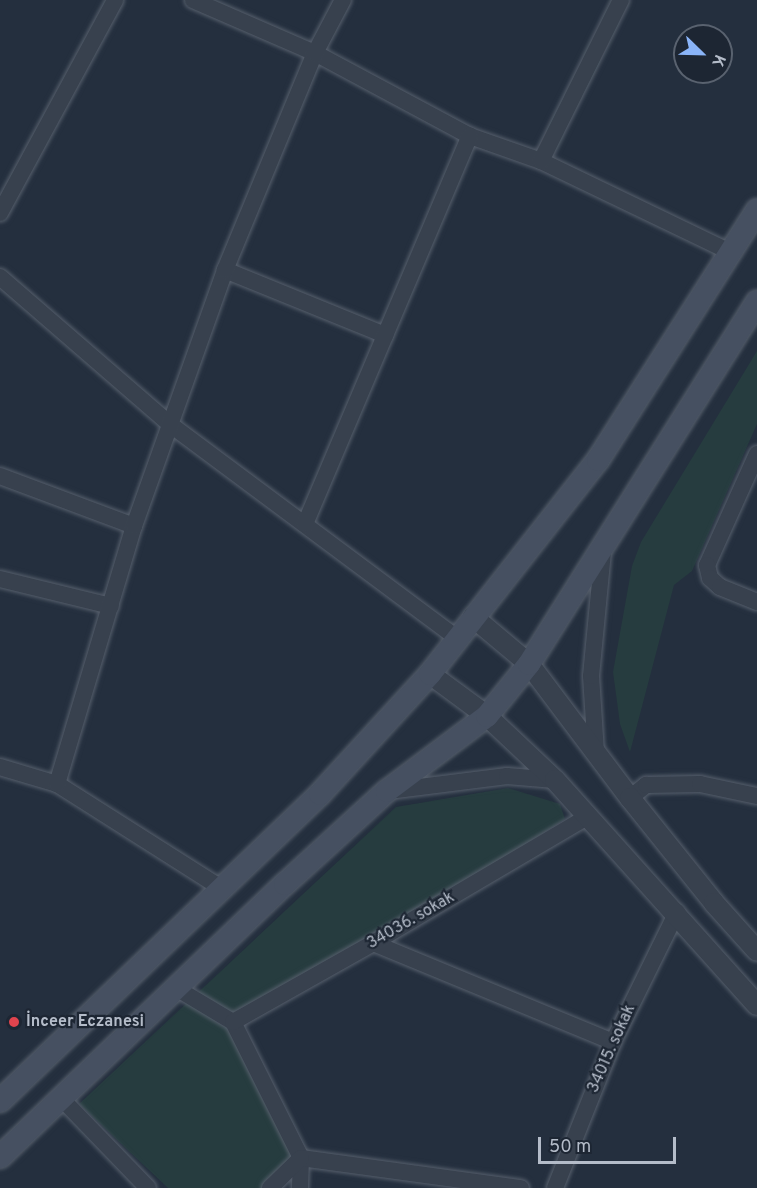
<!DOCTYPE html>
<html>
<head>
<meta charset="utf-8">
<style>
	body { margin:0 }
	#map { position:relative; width:757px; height:1188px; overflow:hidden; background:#242f3e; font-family:Overpass,sans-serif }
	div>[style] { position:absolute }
	.green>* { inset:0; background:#263c3f }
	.roads { filter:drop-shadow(0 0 2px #565f6c) drop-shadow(0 0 2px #565f6c) }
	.minor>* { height:16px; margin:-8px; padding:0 8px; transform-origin:8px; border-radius:8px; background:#38414e }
	.tertiary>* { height:20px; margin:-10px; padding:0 10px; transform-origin:10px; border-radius:10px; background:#38414e }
	.secondary>* { height:22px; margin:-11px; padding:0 11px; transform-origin:11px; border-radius:11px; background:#465061 }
	.dots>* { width:16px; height:16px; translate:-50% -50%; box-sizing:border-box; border:3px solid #1d2633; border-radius:50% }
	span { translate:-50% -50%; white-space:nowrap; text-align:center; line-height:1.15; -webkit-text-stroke:4.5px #1d2633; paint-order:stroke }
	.street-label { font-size:16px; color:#b4bcc9 }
	.poi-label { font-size:16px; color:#b4bcc9; font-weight:700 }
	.left { translate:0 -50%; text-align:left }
	.north { position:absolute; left:673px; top:24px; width:60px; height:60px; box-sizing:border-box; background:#1d2633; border:2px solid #59626f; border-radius:50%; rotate:113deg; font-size:16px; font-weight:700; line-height:24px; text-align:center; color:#b4bcc9 }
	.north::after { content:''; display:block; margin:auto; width:21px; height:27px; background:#8ab4f8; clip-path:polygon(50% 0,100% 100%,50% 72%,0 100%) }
	.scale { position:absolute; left:538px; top:1137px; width:138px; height:27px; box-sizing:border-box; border:3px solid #b4bcc9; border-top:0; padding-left:8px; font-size:18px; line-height:21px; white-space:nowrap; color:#b4bcc9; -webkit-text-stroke:4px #1d2633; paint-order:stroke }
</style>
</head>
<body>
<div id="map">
	<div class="green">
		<div style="clip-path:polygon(757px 351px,757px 424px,692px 571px,674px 585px,630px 752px,620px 724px,613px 672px,632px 566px,641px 542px)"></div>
		<div style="clip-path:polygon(508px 788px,560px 804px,565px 819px,373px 943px,233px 1021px,301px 1158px,262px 1188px,168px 1188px,79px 1104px,396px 807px)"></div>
	</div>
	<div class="roads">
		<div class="minor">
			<div style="left:193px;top:0;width:133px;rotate:23.5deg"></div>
			<div style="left:315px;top:53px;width:176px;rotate:28.2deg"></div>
			<div style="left:470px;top:136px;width:75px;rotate:19.4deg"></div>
			<div style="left:541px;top:161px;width:212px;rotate:25.7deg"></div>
			<div style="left:541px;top:161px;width:180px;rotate:-63.6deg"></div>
			<div style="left:0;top:213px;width:242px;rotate:-61.6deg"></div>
			<div style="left:225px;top:270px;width:173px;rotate:22.1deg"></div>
			<div style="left:0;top:277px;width:226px;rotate:40.9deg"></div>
			<div style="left:171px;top:425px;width:357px;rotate:36.7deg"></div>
			<div style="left:757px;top:454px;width:122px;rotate:114.2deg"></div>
			<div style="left:707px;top:565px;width:13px;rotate:77deg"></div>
			<div style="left:710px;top:578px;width:13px;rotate:42deg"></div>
			<div style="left:720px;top:587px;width:40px;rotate:22deg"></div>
			<div style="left:0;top:476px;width:143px;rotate:20.5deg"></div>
			<div style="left:305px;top:524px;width:422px;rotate:-67deg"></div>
			<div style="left:0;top:579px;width:114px;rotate:13.7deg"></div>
			<div style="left:596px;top:753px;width:77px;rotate:-93.7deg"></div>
			<div style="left:591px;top:676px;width:126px;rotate:-84.5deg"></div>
			<div style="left:0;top:767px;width:59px;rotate:16.6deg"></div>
			<div style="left:388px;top:791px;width:120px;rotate:-7.2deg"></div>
			<div style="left:507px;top:776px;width:48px;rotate:4.8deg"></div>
			<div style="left:630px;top:798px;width:21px;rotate:-39deg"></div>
			<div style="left:646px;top:785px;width:54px;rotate:-1.1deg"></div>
			<div style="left:700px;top:784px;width:58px;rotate:11.9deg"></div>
			<div style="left:221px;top:888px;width:194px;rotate:-147.6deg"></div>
			<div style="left:57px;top:784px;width:269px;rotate:-73.4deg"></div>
			<div style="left:134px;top:526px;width:272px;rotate:-70.4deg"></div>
			<div style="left:225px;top:270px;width:235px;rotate:-67.5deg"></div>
			<div style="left:315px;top:53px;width:60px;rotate:-62.2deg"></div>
			<div style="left:373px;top:943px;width:260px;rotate:22.4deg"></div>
			<div style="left:176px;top:988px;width:66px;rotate:30.8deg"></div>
			<div style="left:233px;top:1022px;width:152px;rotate:63.4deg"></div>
			<div style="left:301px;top:1158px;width:30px;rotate:92deg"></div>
			<div style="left:233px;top:1022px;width:161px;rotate:-29.4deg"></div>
			<div style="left:373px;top:943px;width:248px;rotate:-30.5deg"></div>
			<div style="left:61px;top:1098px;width:125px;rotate:46deg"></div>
			<div style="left:301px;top:1158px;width:222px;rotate:7.8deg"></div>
			<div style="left:270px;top:1188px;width:43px;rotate:-44.1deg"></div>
			<div style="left:555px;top:1188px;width:157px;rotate:-68.3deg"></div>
			<div style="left:613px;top:1042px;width:145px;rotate:-63.8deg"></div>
		</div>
		<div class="tertiary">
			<div style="left:473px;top:617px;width:73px;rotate:40deg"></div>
			<div style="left:529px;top:664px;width:168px;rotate:53deg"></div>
			<div style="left:630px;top:798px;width:134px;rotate:51.3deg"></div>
			<div style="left:714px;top:903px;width:64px;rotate:48.1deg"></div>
			<div style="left:430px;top:674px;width:71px;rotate:36.4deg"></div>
			<div style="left:487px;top:716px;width:93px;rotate:43.3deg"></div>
			<div style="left:555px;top:780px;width:302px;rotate:48.1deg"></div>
		</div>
		<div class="secondary">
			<div style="left:0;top:1101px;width:443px;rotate:-43.8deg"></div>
			<div style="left:320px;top:794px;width:163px;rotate:-47.5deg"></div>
			<div style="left:430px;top:674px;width:272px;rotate:-51.9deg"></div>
			<div style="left:598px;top:460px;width:296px;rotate:-57.5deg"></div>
			<div style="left:0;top:1157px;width:395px;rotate:-43.8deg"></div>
			<div style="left:285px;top:884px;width:138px;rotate:-42.4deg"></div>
			<div style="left:387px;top:791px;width:125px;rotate:-36.9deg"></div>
			<div style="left:487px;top:716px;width:67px;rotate:-51.1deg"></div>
			<div style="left:529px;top:664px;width:428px;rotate:-57.8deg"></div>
		</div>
	</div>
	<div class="dots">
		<div style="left:14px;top:1022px;background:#e0444e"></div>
	</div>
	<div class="street-label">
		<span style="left:411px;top:921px;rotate:-30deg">34036. sokak</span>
		<span style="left:612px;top:1049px;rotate:-66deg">34015. sokak</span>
	</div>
	<div class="poi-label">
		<span class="left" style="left:26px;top:1022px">İnceer Eczanesi</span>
	</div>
	<div class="north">K</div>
	<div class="scale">50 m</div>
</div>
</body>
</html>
